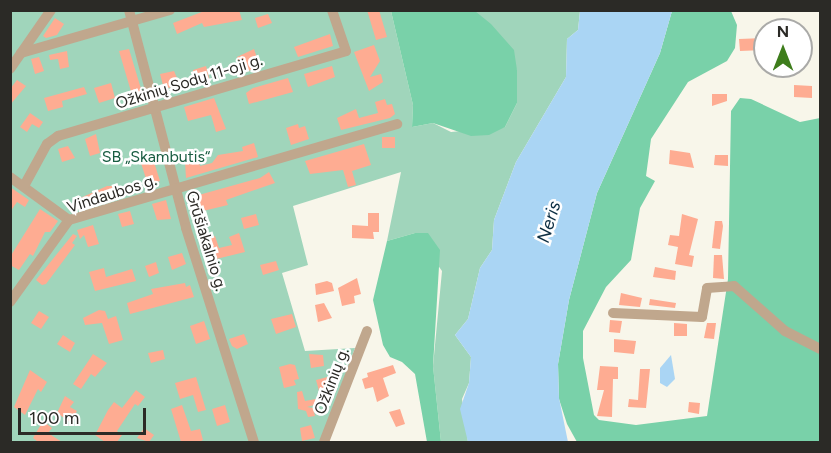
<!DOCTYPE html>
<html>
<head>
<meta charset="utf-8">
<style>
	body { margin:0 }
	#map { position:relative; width:831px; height:453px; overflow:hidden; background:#f8f6ea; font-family:Figtree,sans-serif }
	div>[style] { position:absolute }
	.green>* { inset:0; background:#a0d5bb }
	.forest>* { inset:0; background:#79d1a9 }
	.water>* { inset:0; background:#aad5f4 }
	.building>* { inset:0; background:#feac92 }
	.minor>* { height:10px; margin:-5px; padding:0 5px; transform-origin:5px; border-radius:5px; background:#c0a78d }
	span { translate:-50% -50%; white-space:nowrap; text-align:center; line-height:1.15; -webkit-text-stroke:5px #fff; paint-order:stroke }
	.street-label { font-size:16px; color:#2b2a26 }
	.park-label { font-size:16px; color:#185c41 }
	.water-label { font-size:18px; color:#0d2f43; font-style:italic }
	.frame { position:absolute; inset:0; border:12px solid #2b2a26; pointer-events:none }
	.north { position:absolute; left:753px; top:18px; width:60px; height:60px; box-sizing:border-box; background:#fff; border:2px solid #aaaaa8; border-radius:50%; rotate:0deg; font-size:16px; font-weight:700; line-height:24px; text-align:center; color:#2b2a26 }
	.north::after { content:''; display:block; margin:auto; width:21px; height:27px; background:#3e7d1c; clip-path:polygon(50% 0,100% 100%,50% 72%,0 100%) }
	.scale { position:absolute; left:18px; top:408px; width:128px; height:27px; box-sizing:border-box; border:3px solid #2b2a26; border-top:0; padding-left:8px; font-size:18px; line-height:21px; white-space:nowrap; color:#2b2a26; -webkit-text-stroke:4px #fff; paint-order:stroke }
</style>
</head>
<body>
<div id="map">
	<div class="green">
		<div style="clip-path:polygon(10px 11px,391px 11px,413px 105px,412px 127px,433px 123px,451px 132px,505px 127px,517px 103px,517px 70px,475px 11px,580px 11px,578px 30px,567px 39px,566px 77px,516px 162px,494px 220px,492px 250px,480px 268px,468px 319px,455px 335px,471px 357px,469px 383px,462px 399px,468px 442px,441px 442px,433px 366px,442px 271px,415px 233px,387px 241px,401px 172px,293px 206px,308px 265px,282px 273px,305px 351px,355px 348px,321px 442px,11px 442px)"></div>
	</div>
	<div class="forest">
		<div style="clip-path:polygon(391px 11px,475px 11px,491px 24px,514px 50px,517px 70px,517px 103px,505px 127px,489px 135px,471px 136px,433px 123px,412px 127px,413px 105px)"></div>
		<div style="clip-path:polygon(672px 11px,731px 11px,737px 25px,735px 48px,727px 61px,688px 82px,651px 139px,646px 176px,655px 181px,640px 208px,631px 260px,606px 287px,583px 331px,583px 358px,594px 415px,599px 420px,636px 425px,707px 416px,728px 279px,731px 111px,740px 98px,751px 99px,800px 122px,820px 118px,820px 442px,577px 442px,567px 424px,559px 399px,558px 364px,569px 300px,597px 193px,660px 53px)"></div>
		<div style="clip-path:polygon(415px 233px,428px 233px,440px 250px,433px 366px,441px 442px,427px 442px,415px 374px,402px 362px,390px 357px,383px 345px,373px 300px,387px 241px)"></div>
	</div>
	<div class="water">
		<div style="clip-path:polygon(580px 11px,672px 11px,660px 53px,597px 193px,569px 300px,558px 364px,559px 398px,568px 442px,468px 442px,460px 409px,469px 383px,471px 357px,455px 335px,468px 319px,480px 268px,492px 250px,494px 220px,516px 162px,566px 77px,567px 39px,578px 30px)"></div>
		<div style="clip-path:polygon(671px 355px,675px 379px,667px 387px,660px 383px,660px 368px)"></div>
	</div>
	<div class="building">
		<div style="clip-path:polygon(207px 10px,239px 10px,242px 20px,204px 27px,202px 23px,177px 34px,173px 23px)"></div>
		<div style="clip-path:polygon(367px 10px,379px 10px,387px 37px,376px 40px)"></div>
		<div style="clip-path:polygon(268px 14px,272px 23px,258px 28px,255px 18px)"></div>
		<div style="clip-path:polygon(55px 18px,64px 24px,57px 35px,46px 38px,43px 36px)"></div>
		<div style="clip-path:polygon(330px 34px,333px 46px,298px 57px,294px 47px)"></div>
		<div style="clip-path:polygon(765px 38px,765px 50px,740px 51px,739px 39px)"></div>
		<div style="clip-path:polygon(374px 45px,380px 61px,370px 77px,381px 74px,383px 82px,369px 91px,354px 52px)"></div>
		<div style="clip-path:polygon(129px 49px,145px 102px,135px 105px,119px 51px)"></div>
		<div style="clip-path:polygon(254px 49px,260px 66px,242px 74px,237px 57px)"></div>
		<div style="clip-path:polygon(67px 51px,69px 67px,60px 69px,58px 59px,50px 60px,49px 55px)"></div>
		<div style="clip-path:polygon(39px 57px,44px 71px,35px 74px,31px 59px)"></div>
		<div style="clip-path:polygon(206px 66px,210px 81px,194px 86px,193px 70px)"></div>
		<div style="clip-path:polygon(332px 66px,335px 77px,308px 87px,304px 74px)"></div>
		<div style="clip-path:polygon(174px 71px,180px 85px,164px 89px,160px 74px)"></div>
		<div style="clip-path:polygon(288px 78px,293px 92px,249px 104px,246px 93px,253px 88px)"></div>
		<div style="clip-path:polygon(17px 80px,26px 86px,10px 105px,10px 89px)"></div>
		<div style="clip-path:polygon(111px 83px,115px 98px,99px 103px,94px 88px)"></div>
		<div style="clip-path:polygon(794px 85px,812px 86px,812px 98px,794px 97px)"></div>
		<div style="clip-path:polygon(84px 87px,87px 94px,62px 101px,63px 107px,48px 111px,44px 98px)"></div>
		<div style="clip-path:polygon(712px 94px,727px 94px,727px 101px,712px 106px)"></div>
		<div style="clip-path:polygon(214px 98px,226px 129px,216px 132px,211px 115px,188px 121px,184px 107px)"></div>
		<div style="clip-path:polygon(385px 99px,387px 105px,392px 104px,395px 114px,390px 118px,341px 130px,337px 118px,356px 109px,359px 118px,378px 113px,375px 102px)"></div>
		<div style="clip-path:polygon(30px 113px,43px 122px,39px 128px,32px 124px,27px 132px,20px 127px)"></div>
		<div style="clip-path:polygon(298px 124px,299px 128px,305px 126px,309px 139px,291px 145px,286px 128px)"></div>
		<div style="clip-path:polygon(96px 134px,100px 153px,90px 156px,85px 139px)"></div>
		<div style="clip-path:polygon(382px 137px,395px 137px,395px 148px,382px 148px)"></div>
		<div style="clip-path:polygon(254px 143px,258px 157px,186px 178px,185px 162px,198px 158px,200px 166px,212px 163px,218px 155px,243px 151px,242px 147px)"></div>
		<div style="clip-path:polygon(364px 144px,371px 165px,352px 171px,356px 185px,348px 187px,343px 170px,310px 174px,305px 161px)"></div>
		<div style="clip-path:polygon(68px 146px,75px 158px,62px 162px,58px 149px)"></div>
		<div style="clip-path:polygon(670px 150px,690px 153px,694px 168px,669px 164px)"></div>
		<div style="clip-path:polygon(715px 155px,728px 155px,728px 166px,714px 165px)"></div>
		<div style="clip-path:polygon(153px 159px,160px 181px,148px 185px,141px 163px)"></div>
		<div style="clip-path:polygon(269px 172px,275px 183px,226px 200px,228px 205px,203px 211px,205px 217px,194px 220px,188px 198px,260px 178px)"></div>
		<div style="clip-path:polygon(107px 186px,112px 186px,115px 196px,109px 201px,78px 207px,76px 200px)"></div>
		<div style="clip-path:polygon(10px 187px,29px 200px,25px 207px,17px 202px,10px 212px)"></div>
		<div style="clip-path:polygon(166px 200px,171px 219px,157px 220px,152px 204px)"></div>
		<div style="clip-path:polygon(40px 209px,58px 221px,50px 232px,45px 232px,33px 256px,30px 254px,19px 270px,10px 265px,10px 257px)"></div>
		<div style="clip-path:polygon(130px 211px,134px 224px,122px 227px,118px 214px)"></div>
		<div style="clip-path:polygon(368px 213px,379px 213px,379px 232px,373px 232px,374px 239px,352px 238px,352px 225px,368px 226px)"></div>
		<div style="clip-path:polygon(256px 214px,259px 225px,244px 229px,241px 218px)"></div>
		<div style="clip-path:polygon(682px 214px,698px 219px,689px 255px,694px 256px,692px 267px,675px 264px,678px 247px,668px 245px,670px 235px,679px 236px)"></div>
		<div style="clip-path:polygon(715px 221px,722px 221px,723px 226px,720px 249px,712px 248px)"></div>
		<div style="clip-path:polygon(93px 225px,99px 244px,88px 247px,84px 235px,80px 239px,77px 230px)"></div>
		<div style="clip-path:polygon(239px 233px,245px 252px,208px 261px,203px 240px,215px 236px,219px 248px,232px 245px,229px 237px)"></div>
		<div style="clip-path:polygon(73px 234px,77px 236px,72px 243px,75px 245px,46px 284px,42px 285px,36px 280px)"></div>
		<div style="clip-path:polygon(182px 253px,186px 264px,172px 270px,168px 257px)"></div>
		<div style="clip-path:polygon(714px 255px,722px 255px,724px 279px,713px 278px)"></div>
		<div style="clip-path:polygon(276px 261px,279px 270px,263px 275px,260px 265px)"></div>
		<div style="clip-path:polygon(156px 262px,159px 273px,149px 277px,145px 266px)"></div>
		<div style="clip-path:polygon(655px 267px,676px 271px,675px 280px,653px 277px)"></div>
		<div style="clip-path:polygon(104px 268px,106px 277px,132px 269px,136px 281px,95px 291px,89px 272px)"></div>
		<div style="clip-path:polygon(357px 278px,361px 294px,354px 296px,355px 303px,342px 306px,338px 288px)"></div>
		<div style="clip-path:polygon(327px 281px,332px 283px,334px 291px,316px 295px,315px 284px)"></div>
		<div style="clip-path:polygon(185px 283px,186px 287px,190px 285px,194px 297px,130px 314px,127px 303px,153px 294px,151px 289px)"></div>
		<div style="clip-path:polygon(621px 293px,642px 298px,640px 307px,619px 305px)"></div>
		<div style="clip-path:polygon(650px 299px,676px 303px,675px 308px,649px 305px)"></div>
		<div style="clip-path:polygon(324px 303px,332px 318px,318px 322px,315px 305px)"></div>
		<div style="clip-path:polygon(99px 310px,105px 311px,108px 319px,116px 316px,123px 340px,109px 344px,102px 323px,85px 325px,83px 318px)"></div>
		<div style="clip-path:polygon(39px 311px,49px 317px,41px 329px,31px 323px)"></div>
		<div style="clip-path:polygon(292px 314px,296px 327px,276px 334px,271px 319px)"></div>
		<div style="clip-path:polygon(610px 320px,622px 321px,620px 333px,609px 332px)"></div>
		<div style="clip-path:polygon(204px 321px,210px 339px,196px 344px,190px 326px)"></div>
		<div style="clip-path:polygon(674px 323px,687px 324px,687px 336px,674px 336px)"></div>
		<div style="clip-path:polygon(707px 323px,716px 323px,714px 339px,704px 338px)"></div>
		<div style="clip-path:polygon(244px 334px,248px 344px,237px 349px,232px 346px,229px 339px)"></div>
		<div style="clip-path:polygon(63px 335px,75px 343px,70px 352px,57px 344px)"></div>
		<div style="clip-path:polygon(614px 339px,636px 341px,634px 354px,614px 352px)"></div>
		<div style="clip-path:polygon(163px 350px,165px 359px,151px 363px,148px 353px)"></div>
		<div style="clip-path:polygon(93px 354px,107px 363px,95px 377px,91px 374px,81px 389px,73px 384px)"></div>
		<div style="clip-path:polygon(309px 354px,323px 355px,324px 366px,311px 368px)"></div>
		<div style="clip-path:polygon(290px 364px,295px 365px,299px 379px,294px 380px,296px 385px,284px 388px,279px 367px)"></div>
		<div style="clip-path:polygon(393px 365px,396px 373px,383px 378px,389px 396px,377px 402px,373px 387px,365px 389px,362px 379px,368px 377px,367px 373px)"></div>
		<div style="clip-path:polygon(600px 366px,618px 367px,618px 379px,613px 379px,612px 417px,597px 416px,604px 390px,597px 390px)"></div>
		<div style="clip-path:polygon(640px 369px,650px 369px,646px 408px,628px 407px,629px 399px,638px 400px)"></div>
		<div style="clip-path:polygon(30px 370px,47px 382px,41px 392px,38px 389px,25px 415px,14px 407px)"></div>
		<div style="clip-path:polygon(331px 376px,336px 392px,325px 395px,324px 390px,319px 391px,316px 380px)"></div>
		<div style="clip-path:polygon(196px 377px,206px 410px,198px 412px,193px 395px,180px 399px,175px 383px)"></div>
		<div style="clip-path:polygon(136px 390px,145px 397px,138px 406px,135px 404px,117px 431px,122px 435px,117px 442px,105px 442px,95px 435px,108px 410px,114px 402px,122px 408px)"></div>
		<div style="clip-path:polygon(302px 391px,305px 401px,316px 399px,318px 404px,307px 407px,313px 408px,315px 416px,308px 417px,306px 411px,298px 409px,297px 392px)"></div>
		<div style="clip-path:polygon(65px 396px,74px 402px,70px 407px,77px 411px,70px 422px,57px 413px)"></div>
		<div style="clip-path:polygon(689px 402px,700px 403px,699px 414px,688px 412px)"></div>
		<div style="clip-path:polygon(182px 405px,191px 431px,200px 429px,203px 440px,199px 442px,181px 442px,171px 409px)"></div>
		<div style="clip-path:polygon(225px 405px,230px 422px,217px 426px,212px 409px)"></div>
		<div style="clip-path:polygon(400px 409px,405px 424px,396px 427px,389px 412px)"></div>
		<div style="clip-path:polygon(43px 421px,52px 428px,48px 433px,62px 442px,38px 442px,33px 438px)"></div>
		<div style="clip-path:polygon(311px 425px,315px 438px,302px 441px,300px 428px)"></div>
		<div style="clip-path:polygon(144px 428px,154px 435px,149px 442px,137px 438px)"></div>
	</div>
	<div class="minor">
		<div style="left:129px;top:10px;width:225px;rotate:75.3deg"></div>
		<div style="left:186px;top:228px;width:225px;rotate:72.4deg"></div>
		<div style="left:21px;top:53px;width:155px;rotate:-16.1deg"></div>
		<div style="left:10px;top:69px;width:72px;rotate:-55.2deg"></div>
		<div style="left:10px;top:177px;width:73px;rotate:36.1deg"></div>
		<div style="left:24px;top:186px;width:48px;rotate:-61.3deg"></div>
		<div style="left:47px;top:144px;width:14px;rotate:-36deg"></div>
		<div style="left:58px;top:136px;width:300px;rotate:-16.4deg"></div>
		<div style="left:346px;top:51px;width:43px;rotate:-108.9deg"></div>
		<div style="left:10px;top:302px;width:101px;rotate:-54.3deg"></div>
		<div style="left:69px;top:220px;width:342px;rotate:-16.3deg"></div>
		<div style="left:613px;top:313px;width:89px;rotate:2.6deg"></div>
		<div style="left:702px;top:317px;width:29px;rotate:-80deg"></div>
		<div style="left:707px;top:288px;width:27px;rotate:-4deg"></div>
		<div style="left:734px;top:286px;width:68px;rotate:41.4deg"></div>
		<div style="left:785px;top:331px;width:39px;rotate:27deg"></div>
		<div style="left:324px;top:442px;width:119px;rotate:-68.8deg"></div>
	</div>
	<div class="street-label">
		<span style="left:189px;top:82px;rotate:-17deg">Ožkinių Sodų 11-oji g.</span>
		<span style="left:112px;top:194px;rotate:-18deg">Vindaubos g.</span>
		<span style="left:206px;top:241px;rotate:73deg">Grūšiakalnio g.</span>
		<span style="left:332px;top:381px;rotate:-69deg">Ožkinių g.</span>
	</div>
	<div class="park-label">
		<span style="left:156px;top:157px">SB „Skambutis“</span>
	</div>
	<div class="water-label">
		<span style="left:549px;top:222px;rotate:-73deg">Neris</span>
	</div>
	<div class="frame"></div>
	<div class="north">N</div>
	<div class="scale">100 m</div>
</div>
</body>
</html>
